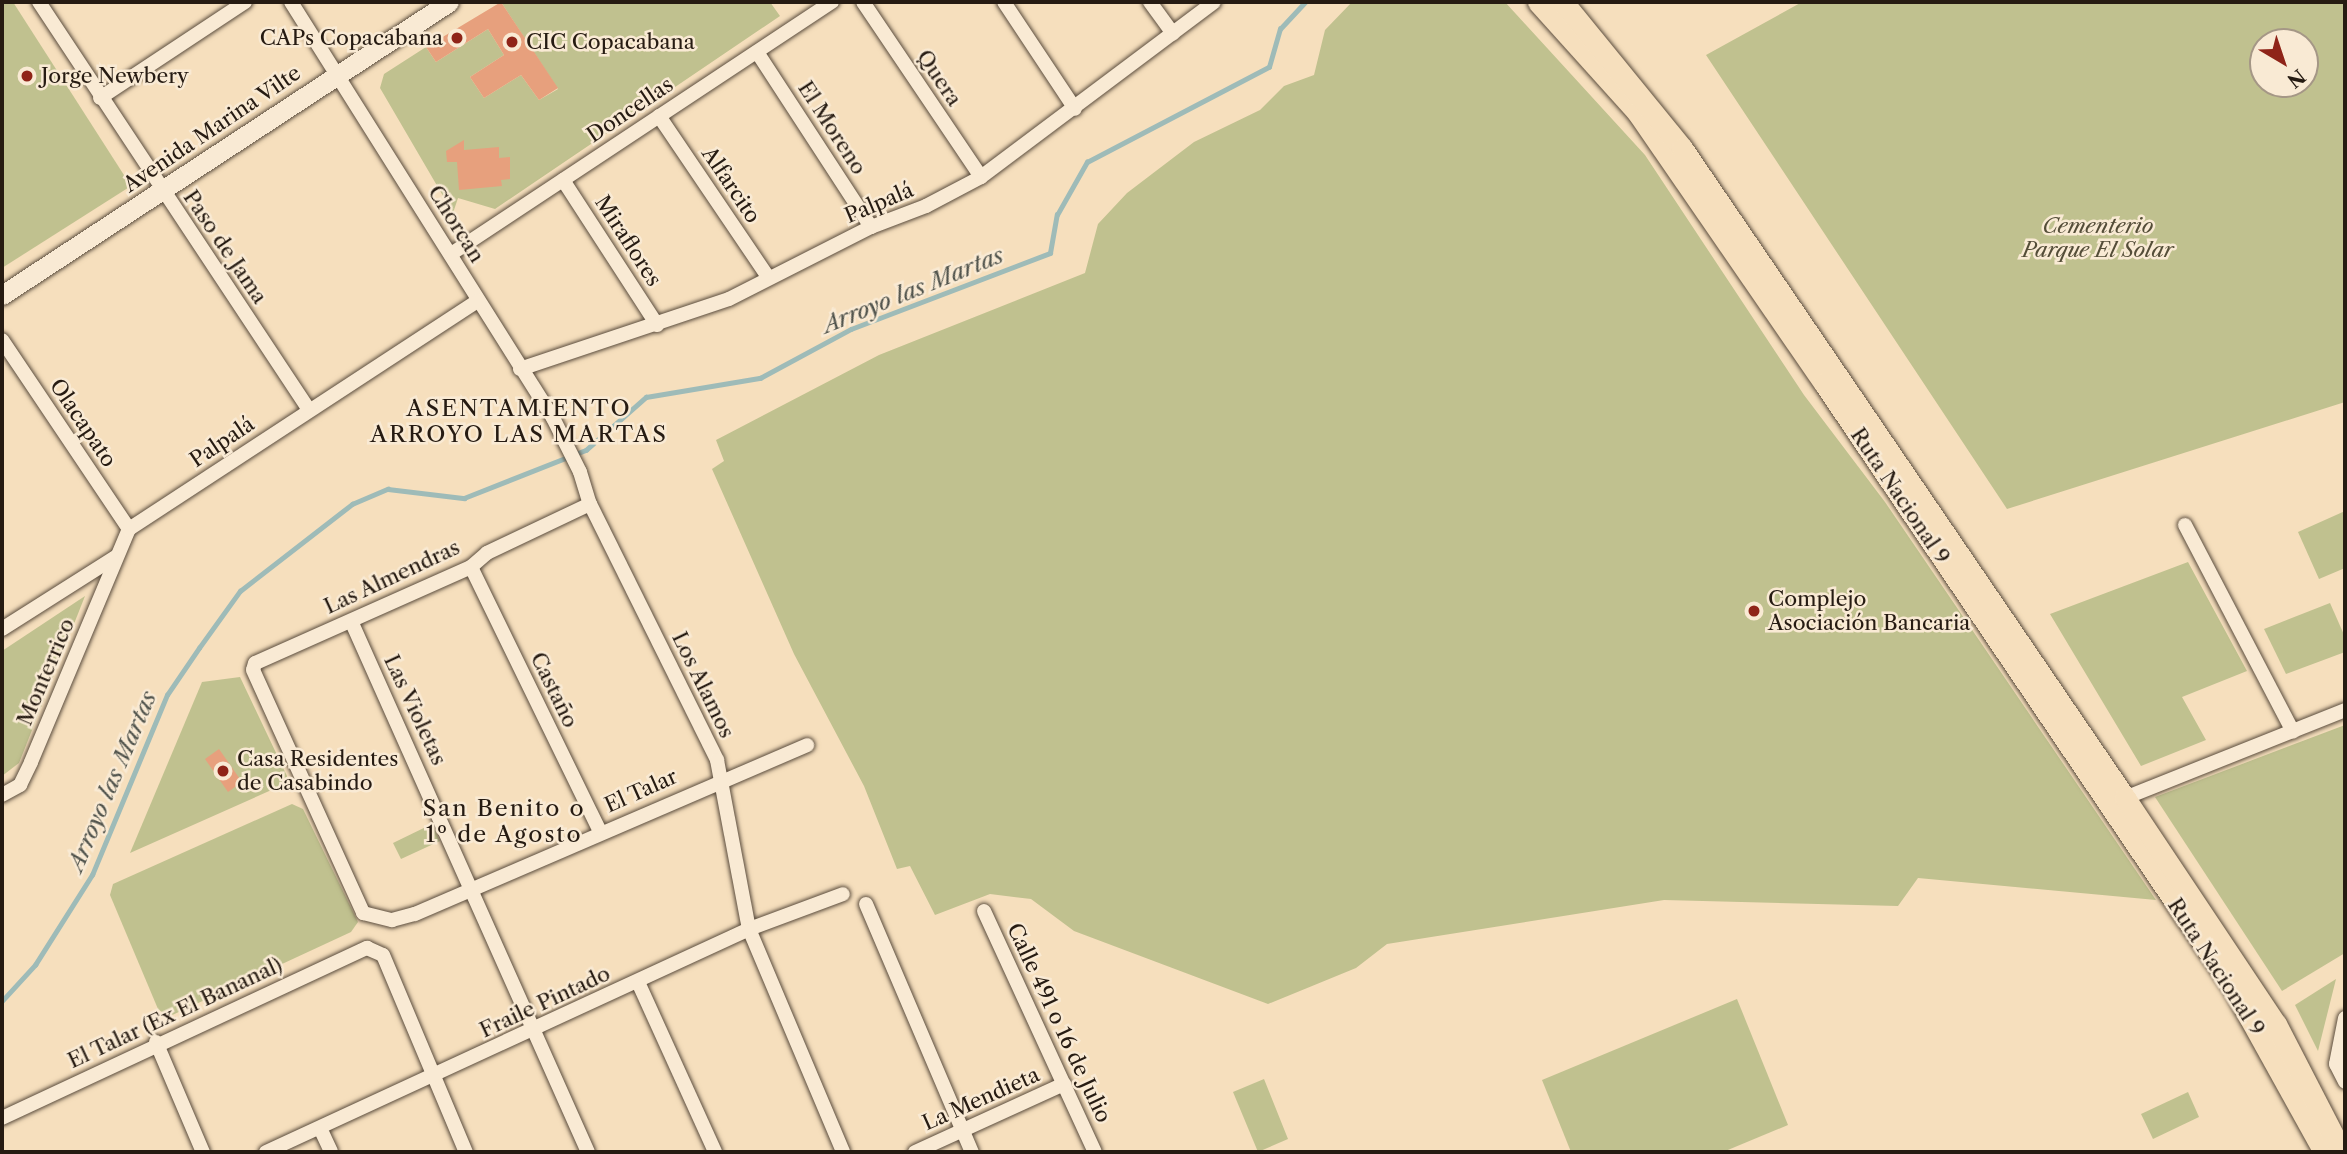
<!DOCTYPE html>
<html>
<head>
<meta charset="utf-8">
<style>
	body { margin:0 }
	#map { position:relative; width:2347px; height:1154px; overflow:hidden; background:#f6dfbd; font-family:"Libre Caslon Text",serif }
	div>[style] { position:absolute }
	.green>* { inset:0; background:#c0c18f }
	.stream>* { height:4.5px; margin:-2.25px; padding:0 2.25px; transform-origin:2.25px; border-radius:2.25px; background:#9ebbb8 }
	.building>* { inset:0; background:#e7a07d }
	.roads { filter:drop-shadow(0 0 2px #5a4c3d) drop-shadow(0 0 2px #5a4c3d) }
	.street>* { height:14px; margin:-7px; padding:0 7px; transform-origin:7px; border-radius:7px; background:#f9ead4 }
	.secondary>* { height:19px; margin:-9.5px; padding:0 9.5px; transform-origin:9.5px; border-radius:9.5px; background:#f9ead4 }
	.primary>* { height:21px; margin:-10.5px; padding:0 10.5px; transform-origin:10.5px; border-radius:10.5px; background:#f6dfbd }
	.dots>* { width:19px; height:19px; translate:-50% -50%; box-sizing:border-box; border:4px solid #f9ead4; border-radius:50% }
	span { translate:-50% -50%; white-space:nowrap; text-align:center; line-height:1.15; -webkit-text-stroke:5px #f9ead4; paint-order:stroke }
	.poi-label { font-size:21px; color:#261b12 }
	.right { translate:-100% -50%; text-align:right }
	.left { translate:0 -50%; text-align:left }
	.street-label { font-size:21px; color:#261b12 }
	.park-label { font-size:21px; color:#544d38; font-style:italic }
	.water-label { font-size:23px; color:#50534c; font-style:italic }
	.neighbourhood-label { font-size:23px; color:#261b12; letter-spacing:2px }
	.frame { position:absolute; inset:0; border:4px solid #261b12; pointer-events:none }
	.north { position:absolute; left:2249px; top:28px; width:70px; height:70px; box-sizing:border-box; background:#f9ead4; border:2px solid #a59786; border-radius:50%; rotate:141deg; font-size:19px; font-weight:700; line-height:28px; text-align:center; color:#261b12 }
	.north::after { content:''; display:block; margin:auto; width:24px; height:32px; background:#8f2418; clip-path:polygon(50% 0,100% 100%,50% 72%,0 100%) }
</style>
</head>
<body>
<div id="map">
	<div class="green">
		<div style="clip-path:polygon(2px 2px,13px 2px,131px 186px,2px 268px)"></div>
		<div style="clip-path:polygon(501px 2px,770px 2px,780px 16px,495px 209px,458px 198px,453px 213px,380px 88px,384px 74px,426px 47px,436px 62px,488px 29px,504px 55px,470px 77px,484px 98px,521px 75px,539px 100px,558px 89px)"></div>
		<div style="clip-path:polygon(1352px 2px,1505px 2px,1645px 155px,1804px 395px,1885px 502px,2156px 900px,1918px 878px,1898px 906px,1664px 900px,1387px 944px,1356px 968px,1268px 1004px,1074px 931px,1031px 899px,990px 894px,935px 915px,910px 866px,897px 869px,864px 786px,794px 654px,712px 469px,724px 461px,716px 440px,879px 355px,1085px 273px,1098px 224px,1127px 193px,1194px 142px,1260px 110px,1284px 86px,1314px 75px,1325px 30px)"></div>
		<div style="clip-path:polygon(evenodd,1802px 2px,2345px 2px,2345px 402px,2007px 509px,1706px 55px,1802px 2px,2263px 42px,2305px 42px,2305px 84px,2263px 84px,2263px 42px)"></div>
		<div style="clip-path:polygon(2345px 511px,2345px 568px,2319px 579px,2298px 532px)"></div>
		<div style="clip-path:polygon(2188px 562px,2247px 671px,2182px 697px,2206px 740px,2141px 766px,2050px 614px)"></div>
		<div style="clip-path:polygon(85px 596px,19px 763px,2px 776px,2px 651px)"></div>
		<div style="clip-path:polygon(2330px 603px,2345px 637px,2345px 652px,2286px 674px,2264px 629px)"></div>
		<div style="clip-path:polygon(240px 677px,287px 776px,285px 784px,130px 853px,202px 682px)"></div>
		<div style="clip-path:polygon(2345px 725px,2345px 953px,2282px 991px,2155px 797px)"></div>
		<div style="clip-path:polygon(292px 804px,303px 809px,358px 922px,351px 932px,168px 1017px,158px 1009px,110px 895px,113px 884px)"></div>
		<div style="clip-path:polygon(432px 824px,440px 841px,401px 859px,393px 843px)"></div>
		<div style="clip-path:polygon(2336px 979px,2318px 1051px,2295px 1005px)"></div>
		<div style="clip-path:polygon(1737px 999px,1788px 1125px,1723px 1152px,1571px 1152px,1542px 1080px)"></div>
		<div style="clip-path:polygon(1264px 1079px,1288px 1139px,1258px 1152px,1233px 1092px)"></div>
		<div style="clip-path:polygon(2188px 1092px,2199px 1117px,2153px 1139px,2141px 1114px)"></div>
	</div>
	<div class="stream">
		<div style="left:2px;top:1001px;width:49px;rotate:-47.5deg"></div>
		<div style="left:35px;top:965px;width:107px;rotate:-57.7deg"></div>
		<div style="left:92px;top:875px;width:195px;rotate:-67.4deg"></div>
		<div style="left:167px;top:695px;width:57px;rotate:-55.8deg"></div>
		<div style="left:199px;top:648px;width:70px;rotate:-54.3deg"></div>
		<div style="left:240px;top:591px;width:142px;rotate:-37.8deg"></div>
		<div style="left:352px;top:504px;width:39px;rotate:-23deg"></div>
		<div style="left:388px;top:489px;width:77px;rotate:6.8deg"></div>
		<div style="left:464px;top:498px;width:131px;rotate:-21.5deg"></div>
		<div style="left:586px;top:450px;width:80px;rotate:-41.5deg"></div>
		<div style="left:646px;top:397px;width:116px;rotate:-9.5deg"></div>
		<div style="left:760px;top:378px;width:103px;rotate:-28.3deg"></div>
		<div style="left:851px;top:329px;width:213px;rotate:-20.9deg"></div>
		<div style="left:1050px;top:253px;width:39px;rotate:-80deg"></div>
		<div style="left:1057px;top:215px;width:61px;rotate:-60.5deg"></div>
		<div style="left:1087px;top:162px;width:205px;rotate:-27.6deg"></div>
		<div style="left:1269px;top:67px;width:40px;rotate:-74deg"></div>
		<div style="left:1280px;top:29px;width:37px;rotate:-47deg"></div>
	</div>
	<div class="building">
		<div style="clip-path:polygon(501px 2px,558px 88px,539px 100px,521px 75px,484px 98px,470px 77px,504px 55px,488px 29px,436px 62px,426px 47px)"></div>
		<div style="clip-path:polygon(464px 140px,464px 150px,499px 147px,499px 158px,510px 157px,510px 179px,501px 180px,502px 186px,459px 190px,457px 162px,447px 162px,446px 151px)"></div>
		<div style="clip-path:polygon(219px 749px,242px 782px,228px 792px,205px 759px)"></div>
	</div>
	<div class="roads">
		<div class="street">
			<div style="left:39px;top:2px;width:488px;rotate:56.5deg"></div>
			<div style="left:291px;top:2px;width:492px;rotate:57.8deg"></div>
			<div style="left:553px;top:418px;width:60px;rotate:63.4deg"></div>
			<div style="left:580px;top:472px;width:34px;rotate:73deg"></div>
			<div style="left:590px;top:504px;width:286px;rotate:63.6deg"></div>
			<div style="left:717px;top:760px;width:172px;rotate:79.3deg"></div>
			<div style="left:749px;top:929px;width:242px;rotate:67.1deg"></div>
			<div style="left:863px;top:2px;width:211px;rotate:56deg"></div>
			<div style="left:1004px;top:2px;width:128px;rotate:56.4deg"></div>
			<div style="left:1150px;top:2px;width:39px;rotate:54deg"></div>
			<div style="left:757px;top:52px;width:209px;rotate:56.9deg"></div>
			<div style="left:100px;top:98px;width:174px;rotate:-33.5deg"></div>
			<div style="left:659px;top:116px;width:194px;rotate:55.9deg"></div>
			<div style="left:563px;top:180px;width:173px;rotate:57deg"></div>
			<div style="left:451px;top:254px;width:457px;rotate:-33.5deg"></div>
			<div style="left:2px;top:340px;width:228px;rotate:56.1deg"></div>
			<div style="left:520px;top:369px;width:220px;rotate:-18.5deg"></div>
			<div style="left:729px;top:299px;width:159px;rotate:-26.9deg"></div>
			<div style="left:871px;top:227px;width:59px;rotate:-20.9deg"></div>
			<div style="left:926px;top:206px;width:62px;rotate:-27.8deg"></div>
			<div style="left:981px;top:177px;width:291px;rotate:-36.9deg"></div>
			<div style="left:590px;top:504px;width:114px;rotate:154.6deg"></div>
			<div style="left:487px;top:553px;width:21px;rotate:139deg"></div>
			<div style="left:471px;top:567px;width:236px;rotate:156deg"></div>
			<div style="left:255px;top:663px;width:7px;rotate:106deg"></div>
			<div style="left:253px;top:670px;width:267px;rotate:65.6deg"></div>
			<div style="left:363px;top:913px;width:30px;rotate:14deg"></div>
			<div style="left:392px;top:920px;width:24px;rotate:-15deg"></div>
			<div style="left:415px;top:914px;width:427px;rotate:-23.3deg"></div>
			<div style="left:2185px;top:525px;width:233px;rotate:62.4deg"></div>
			<div style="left:471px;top:567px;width:295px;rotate:64deg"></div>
			<div style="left:352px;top:623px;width:579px;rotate:65.96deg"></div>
			<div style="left:2px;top:629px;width:136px;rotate:-32.4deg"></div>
			<div style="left:2px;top:795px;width:21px;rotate:-29deg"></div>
			<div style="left:20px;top:785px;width:25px;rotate:-64deg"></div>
			<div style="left:31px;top:762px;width:253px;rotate:-67.2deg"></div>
			<div style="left:129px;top:529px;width:417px;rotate:-33.2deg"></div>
			<div style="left:2125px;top:798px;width:237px;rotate:-21.8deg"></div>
			<div style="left:866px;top:904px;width:270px;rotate:66.9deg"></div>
			<div style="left:984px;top:911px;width:265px;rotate:65.3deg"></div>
			<div style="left:638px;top:982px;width:187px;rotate:65.6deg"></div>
			<div style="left:2345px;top:1018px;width:47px;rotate:101.1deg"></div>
			<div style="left:2336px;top:1064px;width:20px;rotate:63deg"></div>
			<div style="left:156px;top:1042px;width:120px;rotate:66.9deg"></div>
			<div style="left:2px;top:1118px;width:403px;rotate:-25deg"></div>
			<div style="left:367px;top:948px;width:17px;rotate:24deg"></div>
			<div style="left:383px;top:955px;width:214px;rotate:67.2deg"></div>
			<div style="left:320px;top:1128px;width:26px;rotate:65deg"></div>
			<div style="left:266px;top:1152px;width:532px;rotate:-24.78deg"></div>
			<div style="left:749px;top:929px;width:100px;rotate:-20.4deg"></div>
			<div style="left:915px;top:1152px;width:164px;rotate:-24.5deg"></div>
		</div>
		<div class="secondary">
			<div style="left:2px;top:295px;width:534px;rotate:-33.24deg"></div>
		</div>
		<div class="primary">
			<div style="left:1538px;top:2px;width:148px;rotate:48deg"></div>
			<div style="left:1637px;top:112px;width:329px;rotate:55.4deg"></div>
			<div style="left:1824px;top:383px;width:728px;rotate:55.92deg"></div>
			<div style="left:2232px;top:986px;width:190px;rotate:61deg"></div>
			<div style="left:1563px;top:2px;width:188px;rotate:50.8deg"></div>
			<div style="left:1682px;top:148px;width:787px;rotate:55.72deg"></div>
			<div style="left:2125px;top:798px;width:272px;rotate:56.3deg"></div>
			<div style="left:2276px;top:1024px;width:144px;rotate:62.7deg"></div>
		</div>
	</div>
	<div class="dots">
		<div style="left:457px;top:38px;background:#8f2418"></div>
		<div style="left:512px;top:42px;background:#8f2418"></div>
		<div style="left:27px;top:76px;background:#8f2418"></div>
		<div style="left:1754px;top:611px;background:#8f2418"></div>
		<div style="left:223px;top:771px;background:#8f2418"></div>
	</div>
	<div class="poi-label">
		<span class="right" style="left:443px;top:38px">CAPs Copacabana</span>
		<span class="left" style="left:526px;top:42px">CIC Copacabana</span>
		<span class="left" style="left:41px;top:76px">Jorge Newbery</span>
		<span class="left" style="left:1768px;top:611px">Complejo<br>Asociación Bancaria</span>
		<span class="left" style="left:237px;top:771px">Casa Residentes<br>de Casabindo</span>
	</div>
	<div class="street-label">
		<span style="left:939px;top:78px;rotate:56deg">Quera</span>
		<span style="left:630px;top:110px;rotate:-34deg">Doncellas</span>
		<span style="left:832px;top:128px;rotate:57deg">El Moreno</span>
		<span style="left:212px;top:129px;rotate:-34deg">Avenida Marina Vilte</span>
		<span style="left:731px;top:185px;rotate:56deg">Alfarcito</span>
		<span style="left:879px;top:203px;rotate:-23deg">Palpalá</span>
		<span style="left:456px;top:224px;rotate:58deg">Chorcan</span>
		<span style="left:628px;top:241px;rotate:57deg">Miraflores</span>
		<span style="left:225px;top:247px;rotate:56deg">Paso de Jama</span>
		<span style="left:83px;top:423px;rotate:56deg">Olacapato</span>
		<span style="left:222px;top:442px;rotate:-34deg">Palpalá</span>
		<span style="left:1900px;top:496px;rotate:56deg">Ruta Nacional 9</span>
		<span style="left:392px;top:577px;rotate:-25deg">Las Almendras</span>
		<span style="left:46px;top:672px;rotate:-67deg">Monterrico</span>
		<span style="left:703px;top:685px;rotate:64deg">Los Alamos</span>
		<span style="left:554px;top:690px;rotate:64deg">Castaño</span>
		<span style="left:415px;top:710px;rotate:65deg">Las Violetas</span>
		<span style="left:641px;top:791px;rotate:-24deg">El Talar</span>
		<span style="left:2216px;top:967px;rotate:57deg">Ruta Nacional 9</span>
		<span style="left:545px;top:1002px;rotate:-25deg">Fraile Pintado</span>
		<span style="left:175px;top:1013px;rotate:-25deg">El Talar (Ex El Bananal)</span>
		<span style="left:1059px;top:1023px;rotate:65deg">Calle 491 o 16 de Julio</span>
		<span style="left:981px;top:1099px;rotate:-24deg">La Mendieta</span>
	</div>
	<div class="park-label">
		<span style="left:2098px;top:238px">Cementerio<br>Parque El Solar</span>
	</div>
	<div class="water-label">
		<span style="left:913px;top:290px;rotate:-22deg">Arroyo las Martas</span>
		<span style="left:112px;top:781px;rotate:-67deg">Arroyo las Martas</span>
	</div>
	<div class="neighbourhood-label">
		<span style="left:519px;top:421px">ASENTAMIENTO<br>ARROYO LAS MARTAS</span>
		<span style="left:504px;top:821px">San Benito o<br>1º de Agosto</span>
	</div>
	<div class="frame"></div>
	<div class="north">N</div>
</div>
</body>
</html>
